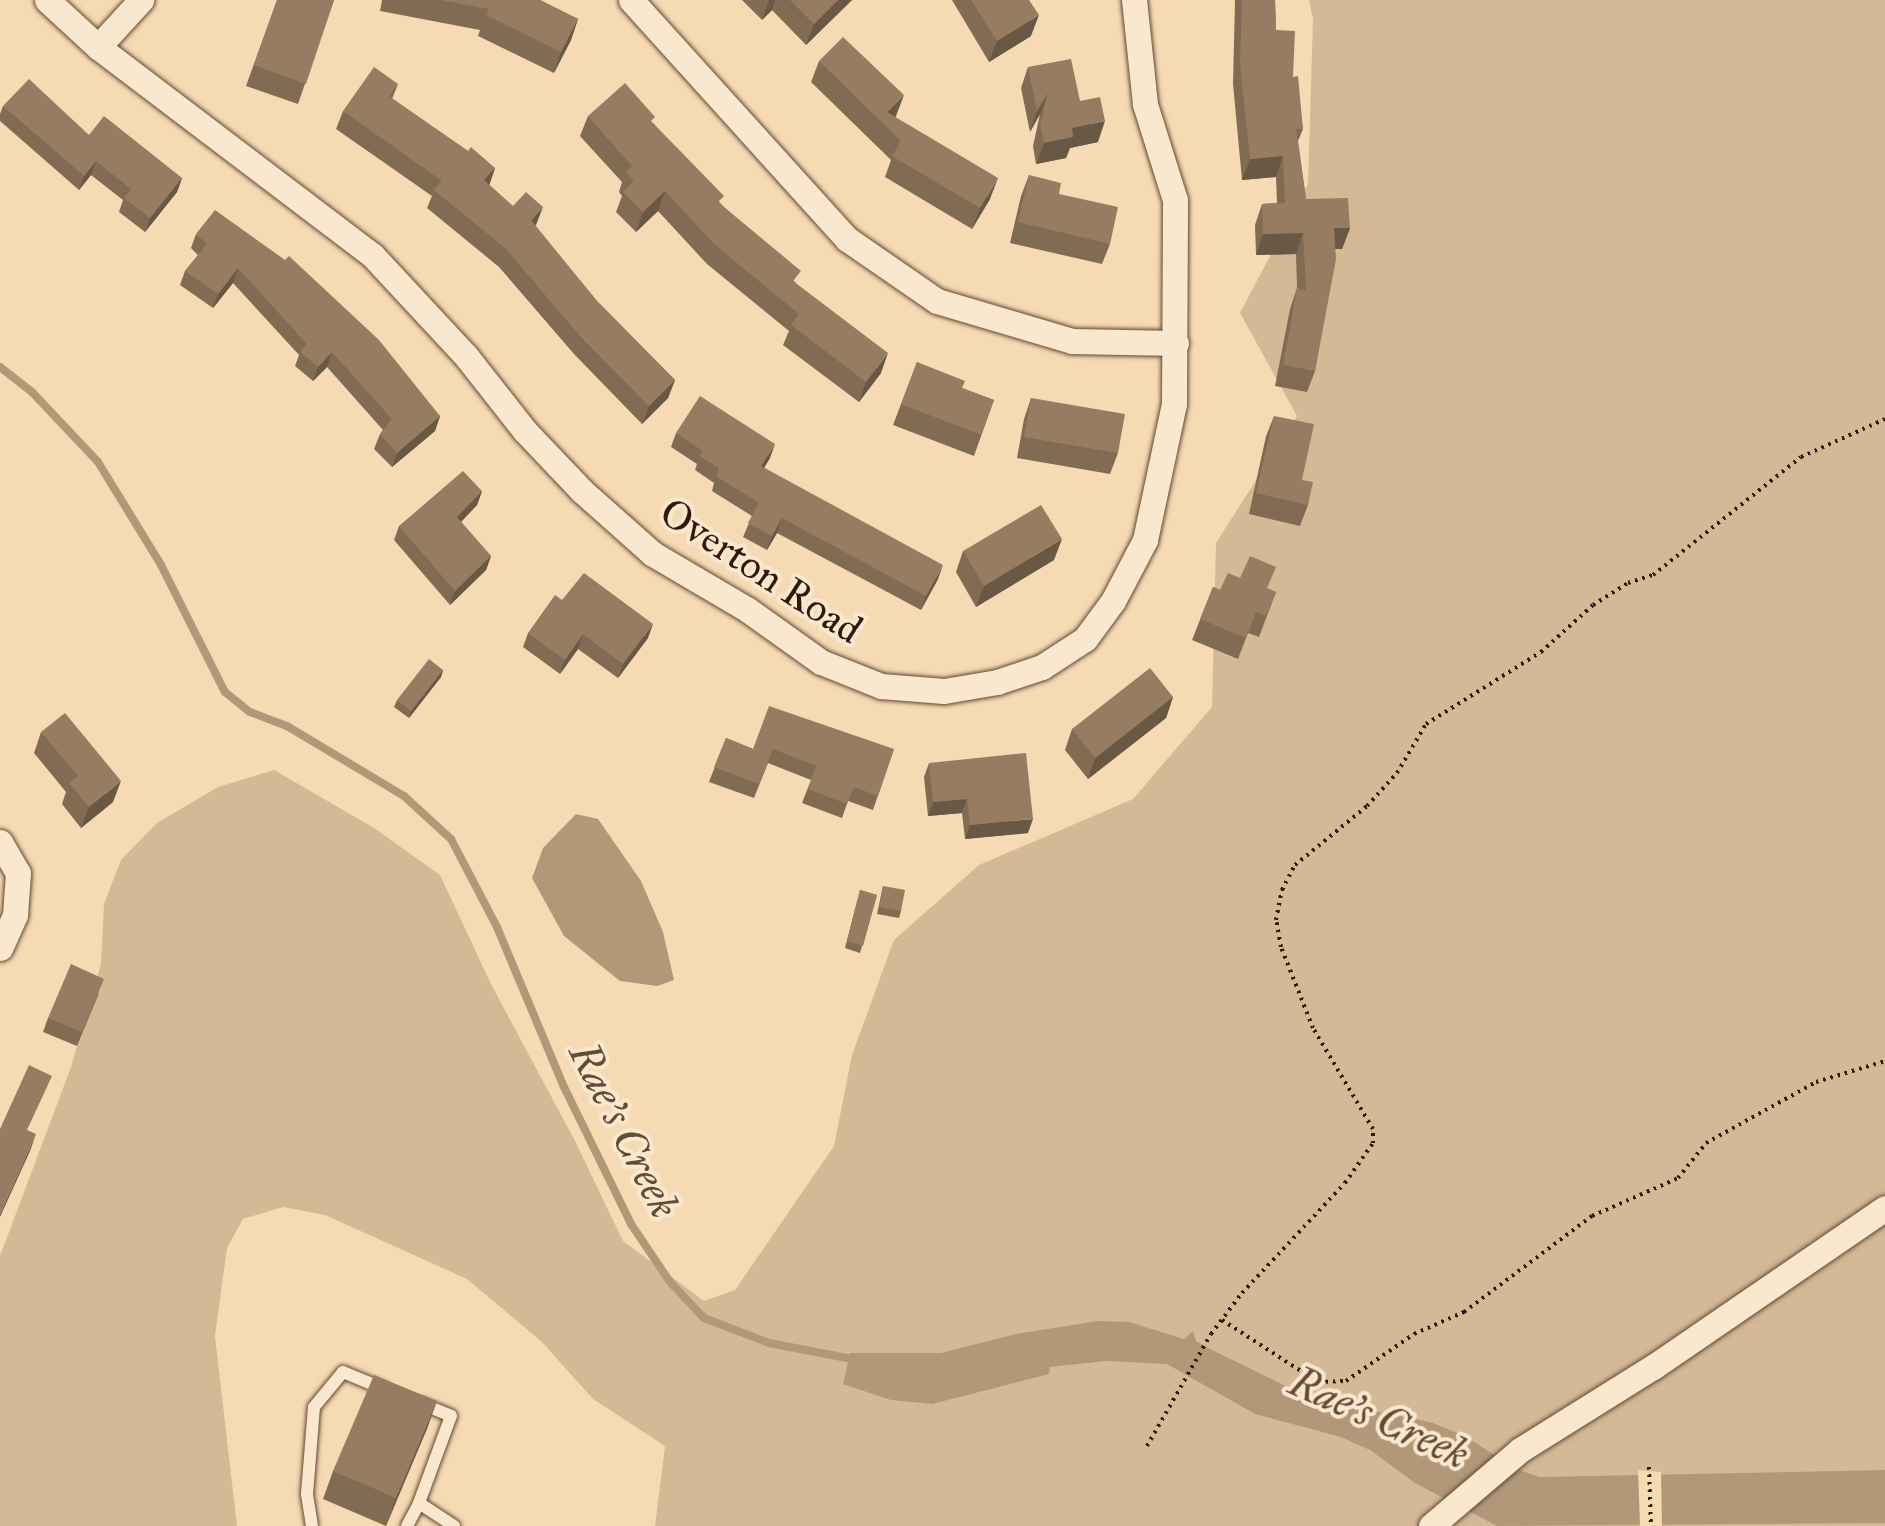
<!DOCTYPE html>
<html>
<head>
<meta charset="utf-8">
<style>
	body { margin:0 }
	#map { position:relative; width:1885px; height:1526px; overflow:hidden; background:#f6dab3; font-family:"IM FELL Great Primer",serif }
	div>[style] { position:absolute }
	.green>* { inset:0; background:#d4b996 }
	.water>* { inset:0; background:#b29879 }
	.pier>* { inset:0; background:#f6dab3 }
	.stream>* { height:8px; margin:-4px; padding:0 4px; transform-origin:4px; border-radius:4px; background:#b29879 }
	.path>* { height:4px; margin-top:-2px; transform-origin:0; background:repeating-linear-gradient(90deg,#2f1909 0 2.5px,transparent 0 7.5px) }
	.roads { filter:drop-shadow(0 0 2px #614934) drop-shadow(0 0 2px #614934) }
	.service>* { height:12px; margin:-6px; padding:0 6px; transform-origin:6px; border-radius:6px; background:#f9e7ce }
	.minor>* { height:25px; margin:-12.5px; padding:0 12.5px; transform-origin:12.5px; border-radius:12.5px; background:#f9e7ce }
	.wall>* { inset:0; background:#816c53 }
	.shaded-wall>* { inset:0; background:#695844 }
	.building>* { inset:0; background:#967d61 }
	span { translate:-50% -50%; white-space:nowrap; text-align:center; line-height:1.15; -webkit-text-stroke:8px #f9e7ce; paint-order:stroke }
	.street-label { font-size:40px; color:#2f1909 }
	.water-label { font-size:42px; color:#634c36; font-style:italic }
</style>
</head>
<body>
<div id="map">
	<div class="green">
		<div style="clip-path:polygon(1309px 0,1885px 0,1885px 1526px,655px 1526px,665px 1446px,593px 1399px,542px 1342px,467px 1279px,325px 1215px,283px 1207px,243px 1219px,227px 1248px,215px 1336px,237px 1526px,0 1526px,0 1256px,71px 1067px,101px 964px,104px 904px,121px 860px,157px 823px,218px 787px,274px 770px,374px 828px,440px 875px,491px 984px,575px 1141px,623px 1241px,704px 1301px,735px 1290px,834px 1146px,852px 1055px,894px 940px,979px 865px,1133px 799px,1212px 707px,1216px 543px,1297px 416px,1240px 313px,1308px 184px,1313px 19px)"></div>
	</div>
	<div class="water">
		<div style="clip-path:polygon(576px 814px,598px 819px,641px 881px,663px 932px,674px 980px,657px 986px,620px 981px,564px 936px,532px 878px,543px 848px)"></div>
		<div style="clip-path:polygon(1098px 1321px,1129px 1322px,1184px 1339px,1193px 1331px,1196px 1341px,1210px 1349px,1298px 1392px,1319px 1400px,1430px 1422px,1465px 1436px,1516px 1469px,1540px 1477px,1885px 1470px,1885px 1523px,1497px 1526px,1415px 1483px,1370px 1450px,1341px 1437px,1255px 1414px,1167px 1364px,1106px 1361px,1050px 1367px,1049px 1374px,932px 1404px,891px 1400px,843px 1384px,850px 1353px,941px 1353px,1016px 1334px)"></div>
	</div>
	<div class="pier">
		<div style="clip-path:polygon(1638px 1470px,1661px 1472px,1662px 1526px,1640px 1526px)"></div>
	</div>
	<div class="stream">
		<div style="left:0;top:367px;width:41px;rotate:38deg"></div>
		<div style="left:32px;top:392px;width:96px;rotate:46.7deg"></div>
		<div style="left:98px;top:462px;width:121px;rotate:58.5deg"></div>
		<div style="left:161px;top:565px;width:142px;rotate:63.3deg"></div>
		<div style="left:225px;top:692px;width:32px;rotate:39deg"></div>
		<div style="left:250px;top:712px;width:40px;rotate:21deg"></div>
		<div style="left:287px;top:726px;width:136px;rotate:30.9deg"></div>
		<div style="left:404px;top:796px;width:64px;rotate:42.5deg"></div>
		<div style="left:451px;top:839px;width:99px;rotate:62.4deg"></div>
		<div style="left:497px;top:927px;width:173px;rotate:67.3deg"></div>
		<div style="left:564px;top:1087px;width:153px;rotate:63.9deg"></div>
		<div style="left:631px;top:1224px;width:70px;rotate:56.1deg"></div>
		<div style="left:670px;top:1282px;width:50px;rotate:46.6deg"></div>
		<div style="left:704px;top:1318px;width:70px;rotate:21deg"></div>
		<div style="left:769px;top:1343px;width:90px;rotate:10.9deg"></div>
	</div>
	<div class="path">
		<div style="left:1222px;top:1320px;width:114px;rotate:32.9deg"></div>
		<div style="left:1318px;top:1382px;width:28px;rotate:-2deg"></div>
		<div style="left:1346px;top:1381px;width:83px;rotate:-34.7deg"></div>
		<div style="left:1414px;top:1334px;width:55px;rotate:-23.7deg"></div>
		<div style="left:1464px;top:1312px;width:160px;rotate:-36.9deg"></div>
		<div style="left:1592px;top:1216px;width:94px;rotate:-23.8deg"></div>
		<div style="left:1678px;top:1178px;width:45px;rotate:-51.3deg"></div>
		<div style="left:1706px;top:1143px;width:126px;rotate:-29deg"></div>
		<div style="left:1816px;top:1082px;width:72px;rotate:-16.9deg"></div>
		<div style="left:1147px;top:1446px;width:129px;rotate:-60.3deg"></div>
		<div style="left:1211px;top:1334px;width:51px;rotate:-52.9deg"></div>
		<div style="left:1242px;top:1293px;width:151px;rotate:-46.9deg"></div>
		<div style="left:1345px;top:1183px;width:49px;rotate:-55deg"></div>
		<div style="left:1373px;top:1143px;width:14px;rotate:-90deg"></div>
		<div style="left:1373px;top:1129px;width:117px;rotate:-120.7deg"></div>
		<div style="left:1313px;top:1028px;width:87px;rotate:-111.6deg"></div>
		<div style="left:1281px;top:947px;width:27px;rotate:-100deg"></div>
		<div style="left:1276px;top:920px;width:31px;rotate:-79deg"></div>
		<div style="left:1282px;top:890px;width:28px;rotate:-63deg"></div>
		<div style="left:1295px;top:865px;width:93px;rotate:-39.3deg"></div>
		<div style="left:1367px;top:806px;width:45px;rotate:-47.7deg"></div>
		<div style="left:1397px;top:773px;width:57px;rotate:-59.4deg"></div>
		<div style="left:1426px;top:724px;width:136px;rotate:-32.1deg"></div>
		<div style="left:1541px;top:652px;width:70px;rotate:-42.1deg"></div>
		<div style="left:1593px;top:605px;width:41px;rotate:-32.2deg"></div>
		<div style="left:1628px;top:583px;width:26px;rotate:-18deg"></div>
		<div style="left:1653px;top:575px;width:189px;rotate:-38.6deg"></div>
		<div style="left:1801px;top:457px;width:92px;rotate:-24.3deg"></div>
		<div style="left:1649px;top:1467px;width:59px;rotate:88.1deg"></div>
	</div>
	<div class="roads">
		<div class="service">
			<div style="left:422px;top:1404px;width:31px;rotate:22deg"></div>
			<div style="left:451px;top:1416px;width:93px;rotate:110.2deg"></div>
			<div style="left:419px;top:1503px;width:42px;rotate:33.3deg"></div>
			<div style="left:312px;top:1526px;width:32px;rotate:-99deg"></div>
			<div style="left:307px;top:1494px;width:87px;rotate:-85.4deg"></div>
			<div style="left:314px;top:1407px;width:45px;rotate:-50.4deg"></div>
			<div style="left:343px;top:1372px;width:44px;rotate:22.5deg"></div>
			<div style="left:407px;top:1526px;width:26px;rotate:-62deg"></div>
		</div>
		<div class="minor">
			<div style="left:47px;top:0;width:69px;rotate:42.7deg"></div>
			<div style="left:98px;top:47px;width:345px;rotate:37.2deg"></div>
			<div style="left:373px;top:256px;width:137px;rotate:47.1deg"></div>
			<div style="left:466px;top:356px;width:95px;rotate:51.8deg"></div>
			<div style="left:525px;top:431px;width:83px;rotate:46.5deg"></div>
			<div style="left:582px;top:491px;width:95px;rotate:41.6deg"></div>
			<div style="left:653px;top:554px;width:110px;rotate:30.5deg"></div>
			<div style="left:748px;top:610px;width:90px;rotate:35.5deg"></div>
			<div style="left:821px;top:662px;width:65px;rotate:21.8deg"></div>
			<div style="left:881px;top:686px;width:63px;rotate:4.5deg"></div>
			<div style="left:944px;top:691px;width:54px;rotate:-9.6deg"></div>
			<div style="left:997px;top:682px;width:47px;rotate:-18.4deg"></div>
			<div style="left:1042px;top:667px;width:51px;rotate:-33.1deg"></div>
			<div style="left:1085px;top:639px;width:47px;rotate:-53.6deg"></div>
			<div style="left:1113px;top:601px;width:69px;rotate:-62.3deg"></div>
			<div style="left:1145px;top:540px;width:139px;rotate:-78deg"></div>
			<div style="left:1174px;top:404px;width:204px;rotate:-89.7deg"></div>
			<div style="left:1175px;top:200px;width:101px;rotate:-107.4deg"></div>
			<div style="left:1145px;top:104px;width:105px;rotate:-96deg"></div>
			<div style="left:631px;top:0;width:322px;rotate:47.9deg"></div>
			<div style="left:847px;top:239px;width:109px;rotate:34.6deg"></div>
			<div style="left:937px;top:301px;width:141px;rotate:16.5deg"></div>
			<div style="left:1072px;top:341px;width:104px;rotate:1.1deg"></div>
			<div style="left:98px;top:47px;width:64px;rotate:-47.5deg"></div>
			<div style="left:0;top:842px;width:36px;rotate:60deg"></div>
			<div style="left:18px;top:873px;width:42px;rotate:94.1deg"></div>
			<div style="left:15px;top:915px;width:36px;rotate:114deg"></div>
			<div style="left:1431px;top:1526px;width:117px;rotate:-40.5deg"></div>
			<div style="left:1520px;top:1450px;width:157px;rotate:-32deg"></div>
			<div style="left:1653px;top:1367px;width:281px;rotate:-34.4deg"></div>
		</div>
	</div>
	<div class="wall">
		<div style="clip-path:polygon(277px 0,334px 0,298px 104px,246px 86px)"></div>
		<div style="clip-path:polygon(382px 0,540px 0,578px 19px,571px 40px,554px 73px,478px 36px,480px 30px,380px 11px)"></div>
		<div style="clip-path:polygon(742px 0,852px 0,806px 45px,772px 10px,762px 20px)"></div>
		<div style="clip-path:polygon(952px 0,1029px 0,1031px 36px,989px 62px)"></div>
		<div style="clip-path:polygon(1235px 0,1275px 0,1276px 30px,1293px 77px,1303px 129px,1298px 141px,1306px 199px,1350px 228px,1342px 249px,1335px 249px,1315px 371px,1307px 392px,1275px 386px,1290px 309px,1297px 288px,1296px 254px,1256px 255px,1255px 225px,1262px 204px,1277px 203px,1276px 177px,1242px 180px,1233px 84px)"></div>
		<div style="clip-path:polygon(819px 61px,896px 116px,895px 117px,990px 199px,972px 229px,885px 177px,891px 160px,811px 82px)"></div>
		<div style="clip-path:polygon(1028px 67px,1080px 101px,1098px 142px,1070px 148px,1066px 158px,1036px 164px,1033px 146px,1040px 114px,1030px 132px,1021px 88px)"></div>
		<div style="clip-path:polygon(398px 84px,392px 99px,468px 151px,495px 168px,489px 185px,535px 226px,597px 301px,675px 380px,668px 398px,642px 424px,574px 354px,499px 267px,427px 208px,432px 196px,336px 129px,343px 111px)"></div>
		<div style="clip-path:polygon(3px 106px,89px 135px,182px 178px,177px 192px,145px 232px,119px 212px,123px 200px,91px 175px,79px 190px,0 121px,0 114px)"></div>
		<div style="clip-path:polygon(588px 116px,653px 123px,721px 204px,881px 373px,859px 402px,783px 345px,789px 331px,707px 264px,658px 211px,636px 232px,616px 212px,622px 196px,619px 192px,622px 182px,580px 136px)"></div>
		<div style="clip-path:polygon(1029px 175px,1059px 194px,1110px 244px,1102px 264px,1010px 243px,1021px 196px)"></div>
		<div style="clip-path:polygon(196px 234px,440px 416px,435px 431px,392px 467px,374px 449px,380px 434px,383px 430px,327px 367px,313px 381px,295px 366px,299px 355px,233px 283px,213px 308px,180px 285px,185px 271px,198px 255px,191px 248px)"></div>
		<div style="clip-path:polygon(917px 362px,962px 388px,994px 400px,974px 456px,893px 425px)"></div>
		<div style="clip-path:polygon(1031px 398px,1118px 453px,1110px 474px,1017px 458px,1024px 419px)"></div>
		<div style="clip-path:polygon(1274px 416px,1302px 480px,1308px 505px,1300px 526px,1249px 514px,1266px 436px)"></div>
		<div style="clip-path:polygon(676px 433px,770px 458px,764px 468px,938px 579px,921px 610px,777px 533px,767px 550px,743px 537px,752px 516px,712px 491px,714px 483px,695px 470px,697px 464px,671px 447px)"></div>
		<div style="clip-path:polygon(482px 491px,477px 505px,461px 522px,491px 556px,486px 570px,450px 605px,394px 540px,399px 526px)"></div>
		<div style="clip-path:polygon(963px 551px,1054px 560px,976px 607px,956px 572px)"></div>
		<div style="clip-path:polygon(1213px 587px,1220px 590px,1268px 589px,1276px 592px,1259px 637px,1248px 633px,1238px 659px,1192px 640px)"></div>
		<div style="clip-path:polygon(562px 600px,648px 638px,618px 678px,578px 649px,560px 674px,523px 647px,528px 633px)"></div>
		<div style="clip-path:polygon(443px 670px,441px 677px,409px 718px,394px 707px,397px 700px)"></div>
		<div style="clip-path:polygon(1173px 697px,1166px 718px,1088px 779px,1065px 750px,1072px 729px)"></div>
		<div style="clip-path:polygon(41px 732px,113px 802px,81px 828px,62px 804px,66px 792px,34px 753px)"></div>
		<div style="clip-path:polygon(726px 738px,753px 749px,894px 749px,873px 810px,848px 801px,842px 818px,802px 803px,811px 780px,768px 763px,754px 798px,709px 782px)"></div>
		<div style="clip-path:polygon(929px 763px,1028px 833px,965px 839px,962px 813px,928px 816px,924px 777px)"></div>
		<div style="clip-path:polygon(883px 886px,901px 911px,899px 918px,877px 914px)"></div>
		<div style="clip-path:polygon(860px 890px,877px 895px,860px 953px,845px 948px)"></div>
		<div style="clip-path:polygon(99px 993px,77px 1046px,43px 1032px,48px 1018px)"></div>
		<div style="clip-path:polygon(437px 1401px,386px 1526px,323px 1499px,333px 1471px)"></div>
	</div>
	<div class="shaded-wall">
		<div style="clip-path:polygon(769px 0,775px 0,772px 10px,762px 20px)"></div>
		<div style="clip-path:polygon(838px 0,852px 0,806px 45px,814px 24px)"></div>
		<div style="clip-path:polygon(1039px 15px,1031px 36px,989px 62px,997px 41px)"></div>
		<div style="clip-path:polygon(578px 19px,571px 40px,554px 73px,561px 52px)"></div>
		<div style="clip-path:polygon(1048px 93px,1040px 114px,1030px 132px,1037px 111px)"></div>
		<div style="clip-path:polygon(904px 95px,896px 116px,886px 127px,887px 112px)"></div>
		<div style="clip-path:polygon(1105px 121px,1098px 142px,1070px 148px,1066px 158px,1036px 164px,1044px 143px,1072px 128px)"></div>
		<div style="clip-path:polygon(1283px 156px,1276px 177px,1242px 180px,1250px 159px)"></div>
		<div style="clip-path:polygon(96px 161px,91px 175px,79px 190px,84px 176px)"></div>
		<div style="clip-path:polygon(495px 168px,489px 186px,484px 180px)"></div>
		<div style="clip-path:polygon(182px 178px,177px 192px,145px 232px,150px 218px)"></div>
		<div style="clip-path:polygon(998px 178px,990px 199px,972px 229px,980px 208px)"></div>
		<div style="clip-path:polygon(665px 191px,658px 211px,636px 232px,643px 212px)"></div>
		<div style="clip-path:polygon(543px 207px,536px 225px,524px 238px,531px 220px)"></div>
		<div style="clip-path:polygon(1334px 228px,1350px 228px,1342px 249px,1327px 249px)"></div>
		<div style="clip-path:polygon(1303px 233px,1296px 254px,1256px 255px,1263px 234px)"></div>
		<div style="clip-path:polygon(238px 268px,233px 283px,213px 308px,218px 294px)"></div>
		<div style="clip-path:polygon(332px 352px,327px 367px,313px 381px,318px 367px)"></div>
		<div style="clip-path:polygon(888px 353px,881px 373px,859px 402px,866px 382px)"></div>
		<div style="clip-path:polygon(675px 380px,668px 398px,642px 424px,649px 406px)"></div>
		<div style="clip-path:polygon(440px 416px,435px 431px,392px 467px,397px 453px)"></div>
		<div style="clip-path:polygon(775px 444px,770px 458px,756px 481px,761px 466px)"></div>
		<div style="clip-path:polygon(482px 491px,477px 505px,452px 531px,457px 517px)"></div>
		<div style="clip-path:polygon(782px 518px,777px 533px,767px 550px,772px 536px)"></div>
		<div style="clip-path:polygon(1062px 539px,1054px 560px,976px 607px,984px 586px)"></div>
		<div style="clip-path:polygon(491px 556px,486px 570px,450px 605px,455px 591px)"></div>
		<div style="clip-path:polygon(943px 565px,938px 579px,921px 610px,926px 596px)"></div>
		<div style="clip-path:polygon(653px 624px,648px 638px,618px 678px,623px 664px)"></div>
		<div style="clip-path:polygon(583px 634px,578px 649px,560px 674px,565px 660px)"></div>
		<div style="clip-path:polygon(443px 670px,441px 677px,409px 718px,411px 711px)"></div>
		<div style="clip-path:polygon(1173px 697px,1166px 718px,1088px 779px,1095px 758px)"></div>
		<div style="clip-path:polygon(121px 781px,113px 802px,81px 828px,89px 807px)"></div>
		<div style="clip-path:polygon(967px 799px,962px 813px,928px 816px,933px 802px)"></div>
		<div style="clip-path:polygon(1033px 819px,1028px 833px,965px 839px,970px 825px)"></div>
		<div style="clip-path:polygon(36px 1134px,30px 1151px,0 1217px,0 1214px)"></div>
		<div style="clip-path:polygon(437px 1401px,427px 1429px,386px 1526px,396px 1498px)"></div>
	</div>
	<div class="building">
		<div style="clip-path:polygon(277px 0,334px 0,306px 84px,254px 65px)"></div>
		<div style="clip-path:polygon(440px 0,540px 0,578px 19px,561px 52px,486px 15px,489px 9px)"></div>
		<div style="clip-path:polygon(790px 0,838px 0,814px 24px)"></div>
		<div style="clip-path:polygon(971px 0,1029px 0,1039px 15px,997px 41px)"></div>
		<div style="clip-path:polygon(1242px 0,1275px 0,1276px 30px,1295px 31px,1293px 77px,1298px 76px,1303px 129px,1296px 129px,1306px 199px,1348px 198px,1350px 228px,1334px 228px,1336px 259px,1315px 371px,1283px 365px,1297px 288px,1306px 290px,1303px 233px,1263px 234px,1262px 204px,1285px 203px,1283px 156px,1250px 159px,1240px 63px)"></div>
		<div style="clip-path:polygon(843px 37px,904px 95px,887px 112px,998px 178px,980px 208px,892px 156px,901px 141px,819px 61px)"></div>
		<div style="clip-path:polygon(1071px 59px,1080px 101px,1100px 97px,1105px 121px,1072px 128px,1073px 137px,1044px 143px,1040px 125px,1048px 93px,1037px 111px,1028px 67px)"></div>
		<div style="clip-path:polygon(374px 67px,398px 84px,389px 96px,468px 151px,471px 147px,495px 168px,484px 180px,513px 206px,526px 192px,543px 207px,531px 220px,597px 301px,675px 380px,649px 406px,580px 336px,506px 249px,434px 190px,442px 181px,343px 111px)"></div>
		<div style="clip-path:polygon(29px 79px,89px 135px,104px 116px,182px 178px,150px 218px,124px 198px,131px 189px,96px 161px,84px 176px,3px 106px)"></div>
		<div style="clip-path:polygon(625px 83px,655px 117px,651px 121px,724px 196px,718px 202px,801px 271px,793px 281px,888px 353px,866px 382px,791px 325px,799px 314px,714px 244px,665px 191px,643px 212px,623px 192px,634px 181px,626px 172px,632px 166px,588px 116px)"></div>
		<div style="clip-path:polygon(1029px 175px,1061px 183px,1059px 194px,1118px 207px,1110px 244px,1018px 222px)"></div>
		<div style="clip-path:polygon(215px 210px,285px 260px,289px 256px,379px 340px,440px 416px,397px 453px,380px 434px,392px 419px,332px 352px,318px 367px,300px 352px,307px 344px,238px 268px,218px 294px,185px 271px,207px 244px,196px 234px)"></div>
		<div style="clip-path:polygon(917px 362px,965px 381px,962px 388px,994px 400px,981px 435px,901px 404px)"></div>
		<div style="clip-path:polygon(700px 396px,775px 444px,761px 466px,943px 565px,926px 596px,782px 518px,772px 536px,748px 523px,759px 503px,717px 477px,719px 468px,700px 456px,703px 451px,676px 433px)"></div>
		<div style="clip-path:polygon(1031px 398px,1125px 414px,1118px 453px,1024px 437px)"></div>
		<div style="clip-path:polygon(1274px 416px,1314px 424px,1302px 480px,1313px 482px,1308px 505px,1256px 493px)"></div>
		<div style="clip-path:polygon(463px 471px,482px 491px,457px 517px,491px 556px,455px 591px,399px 526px)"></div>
		<div style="clip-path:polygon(1041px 505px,1062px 539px,984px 586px,963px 551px)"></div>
		<div style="clip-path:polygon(1250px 556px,1276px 567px,1267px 588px,1276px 592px,1266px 616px,1256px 612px,1246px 638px,1200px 619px,1213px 587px,1220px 590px,1228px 573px,1240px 578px)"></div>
		<div style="clip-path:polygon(584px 573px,653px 624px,623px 664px,583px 634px,565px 660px,528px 633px,555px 595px,562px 600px)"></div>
		<div style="clip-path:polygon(429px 659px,443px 670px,411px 711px,397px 700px)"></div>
		<div style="clip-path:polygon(1150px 668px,1173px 697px,1095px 758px,1072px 729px)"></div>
		<div style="clip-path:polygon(769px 706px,894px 749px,878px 796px,854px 787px,847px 804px,808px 789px,816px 766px,773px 749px,759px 784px,714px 767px,726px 738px,753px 749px)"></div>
		<div style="clip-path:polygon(65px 713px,121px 781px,89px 807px,69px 783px,78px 776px,41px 732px)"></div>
		<div style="clip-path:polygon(1026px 753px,1033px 819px,970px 825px,967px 799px,933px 802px,929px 763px)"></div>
		<div style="clip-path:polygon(883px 886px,905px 890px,901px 911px,879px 907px)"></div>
		<div style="clip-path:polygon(860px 890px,877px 895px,863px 946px,847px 941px)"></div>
		<div style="clip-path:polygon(71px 964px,104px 979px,82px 1032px,48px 1018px)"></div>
		<div style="clip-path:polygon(29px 1065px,52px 1076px,27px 1130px,36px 1134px,0 1214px,0 1129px)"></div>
		<div style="clip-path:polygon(374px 1375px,437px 1401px,396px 1498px,333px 1471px)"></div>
	</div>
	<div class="street-label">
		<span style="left:761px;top:571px;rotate:33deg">Overton Road</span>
	</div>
	<div class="water-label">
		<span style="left:624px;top:1130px;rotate:63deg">Rae's Creek</span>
		<span style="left:1379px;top:1418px;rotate:24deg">Rae's Creek</span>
	</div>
</div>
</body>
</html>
